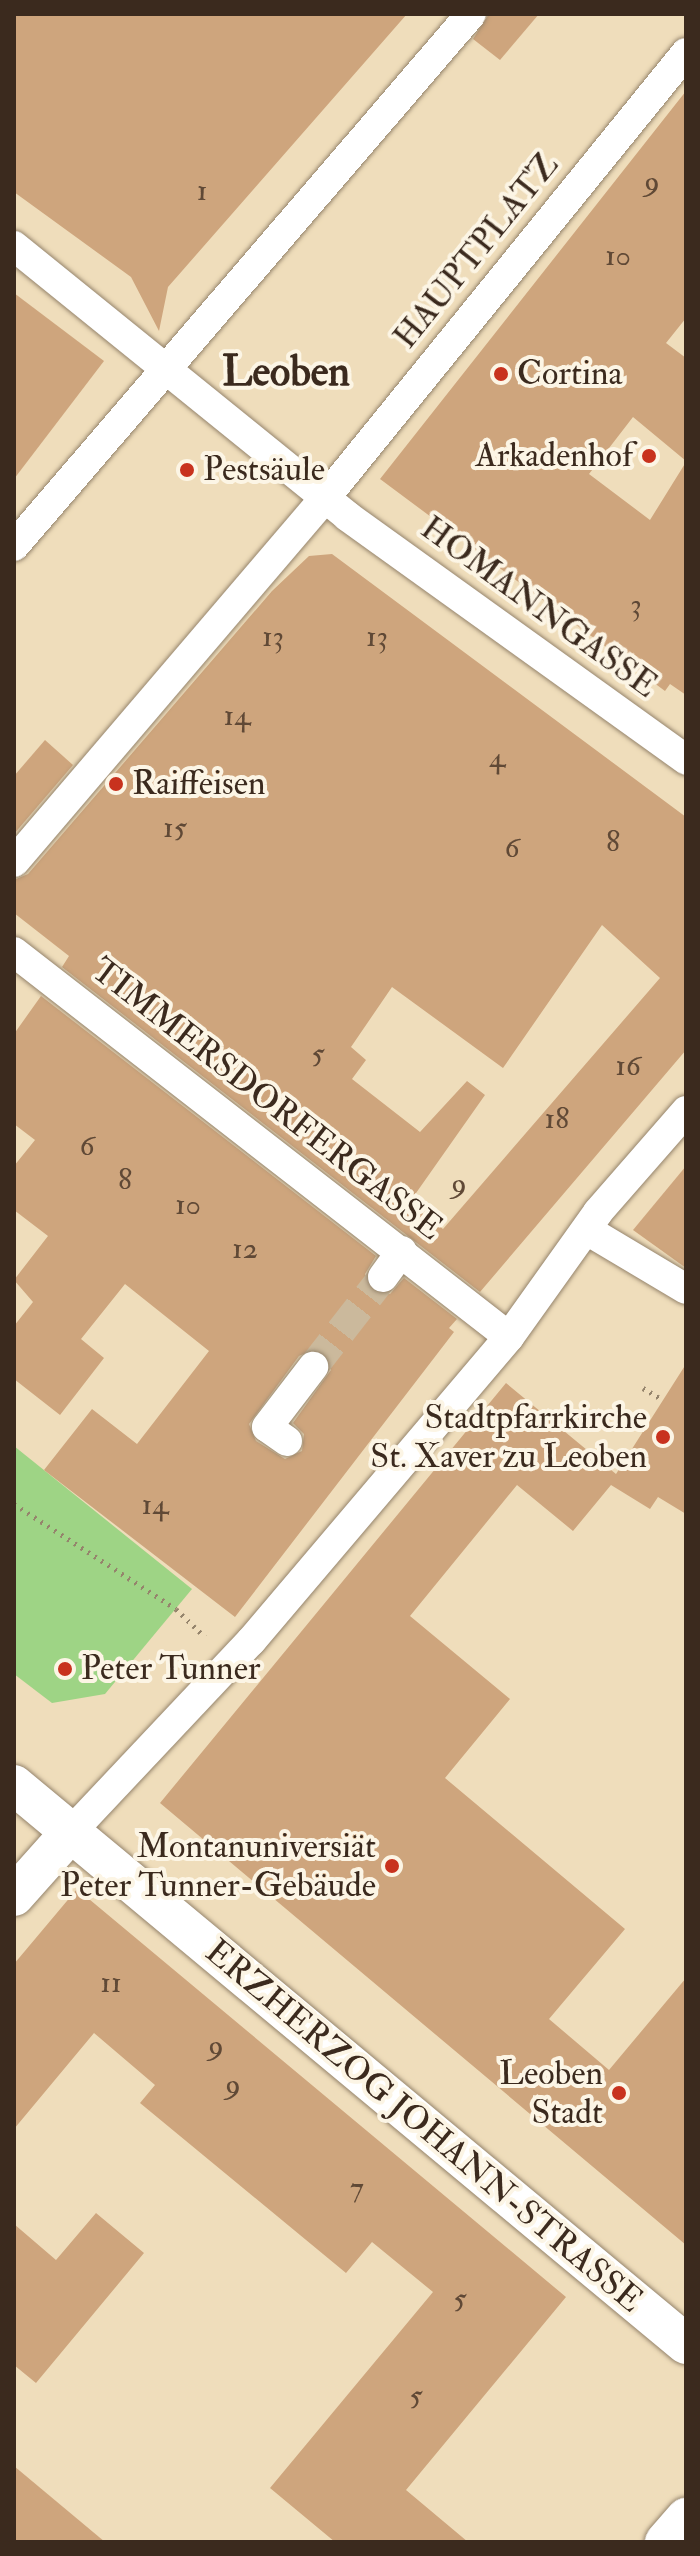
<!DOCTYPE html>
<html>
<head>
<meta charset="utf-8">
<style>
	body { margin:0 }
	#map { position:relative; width:700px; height:2556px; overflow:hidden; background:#efddbb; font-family:"IM FELL Double Pica",serif }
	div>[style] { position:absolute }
	.green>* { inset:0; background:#9ed485 }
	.building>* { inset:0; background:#cea57d }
	.pedestrian-tunnel>* { height:30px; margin-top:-15px; transform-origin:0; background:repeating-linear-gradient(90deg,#cbb99c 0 30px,transparent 0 45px) }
	.path>* { height:5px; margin-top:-2.5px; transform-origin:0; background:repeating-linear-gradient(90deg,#95846c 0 2px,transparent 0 8px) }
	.roads { filter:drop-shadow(0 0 2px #95846c) drop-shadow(0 0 2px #95846c) }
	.pedestrian>* { height:30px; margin:-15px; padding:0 15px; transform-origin:15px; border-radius:15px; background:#fff }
	.minor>* { height:40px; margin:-20px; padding:0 20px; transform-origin:20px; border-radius:20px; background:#fff }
	.dots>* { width:22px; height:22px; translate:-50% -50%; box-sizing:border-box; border:4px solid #fcf5e5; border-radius:50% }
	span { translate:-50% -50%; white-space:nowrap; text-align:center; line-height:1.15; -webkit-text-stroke:8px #fcf5e5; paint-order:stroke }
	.number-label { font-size:30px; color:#604936 }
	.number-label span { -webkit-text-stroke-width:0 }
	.street-label { font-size:34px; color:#3b2a1e }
	.poi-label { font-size:34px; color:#3b2a1e }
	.left { translate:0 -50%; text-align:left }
	.right { translate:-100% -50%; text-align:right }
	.district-label { font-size:42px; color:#3b2a1e; font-weight:700 }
	.frame { position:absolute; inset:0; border:16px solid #3b2a1e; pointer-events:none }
</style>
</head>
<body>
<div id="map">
	<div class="green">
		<div style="clip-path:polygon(14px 1446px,192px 1589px,105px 1694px,52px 1703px,14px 1674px)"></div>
	</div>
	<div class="building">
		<div style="clip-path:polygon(14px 14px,407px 14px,168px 287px,159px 331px,131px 277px,14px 192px)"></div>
		<div style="clip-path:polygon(489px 14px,539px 14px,500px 60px,473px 39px)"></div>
		<div style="clip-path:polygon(686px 91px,686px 318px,666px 343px,686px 358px,686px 461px,633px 417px,589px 474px,650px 520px,686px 462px,686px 695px,670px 684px,665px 691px,380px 479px)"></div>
		<div style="clip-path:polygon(14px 293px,104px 361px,14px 479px)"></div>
		<div style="clip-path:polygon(evenodd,332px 554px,686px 817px,686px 1050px,480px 1292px,62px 967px,69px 956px,14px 913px,14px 880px,28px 874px,272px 591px,309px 556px,332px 554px,602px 925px,660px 978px,443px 1229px,409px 1203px,485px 1095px,467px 1081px,420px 1132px,352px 1079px,366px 1060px,351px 1047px,392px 987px,503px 1068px,602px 925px)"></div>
		<div style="clip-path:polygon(45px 740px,73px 765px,14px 834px,14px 776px)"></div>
		<div style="clip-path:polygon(evenodd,41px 996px,376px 1256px,365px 1274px,372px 1291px,390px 1294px,404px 1278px,457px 1319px,449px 1328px,454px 1332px,235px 1617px,44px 1470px,92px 1409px,137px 1444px,209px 1351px,125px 1284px,81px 1339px,104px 1358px,60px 1415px,14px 1379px,14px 1326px,33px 1302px,14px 1280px,48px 1236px,14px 1210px,14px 1166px,35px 1140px,14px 1124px,14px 1034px,41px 996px,315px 1349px,331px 1370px,293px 1423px,304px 1434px,302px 1451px,285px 1459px,256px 1441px,249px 1424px,299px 1356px,315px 1349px)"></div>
		<div style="clip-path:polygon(686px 1166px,686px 1268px,633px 1230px)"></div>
		<div style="clip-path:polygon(686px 1364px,686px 1514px,658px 1497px,650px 1509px,611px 1485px,573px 1531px,517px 1485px,410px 1616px,510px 1699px,445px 1778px,625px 1929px,549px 2019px,609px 2070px,686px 1978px,686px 2245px,160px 1803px,506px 1383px,616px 1474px)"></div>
		<div style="clip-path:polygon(77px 1889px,566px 2297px,406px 2490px,468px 2542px,335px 2542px,270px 2488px,433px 2292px,372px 2242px,346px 2273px,140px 2103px,155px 2085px,94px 2033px,14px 2129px,14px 1964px)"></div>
		<div style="clip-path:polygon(96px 2213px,144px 2253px,36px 2383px,14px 2365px,14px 2224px,56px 2260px)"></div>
		<div style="clip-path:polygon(14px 2466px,105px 2542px,14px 2542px)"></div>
	</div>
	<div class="pedestrian-tunnel">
		<div style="left:313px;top:1367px;width:114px;rotate:-52.1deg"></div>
	</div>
	<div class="path">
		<div style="left:643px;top:1388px;width:23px;rotate:31deg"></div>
		<div style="left:14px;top:1504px;width:193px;rotate:32.9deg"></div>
		<div style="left:176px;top:1609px;width:40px;rotate:44deg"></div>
	</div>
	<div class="roads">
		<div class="pedestrian">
			<div style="left:14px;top:246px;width:429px;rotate:39deg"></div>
			<div style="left:347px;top:516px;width:418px;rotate:35.7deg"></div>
			<div style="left:14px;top:546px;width:701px;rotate:-49.34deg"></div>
			<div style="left:14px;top:862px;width:479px;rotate:-49.5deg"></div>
			<div style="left:325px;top:498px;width:573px;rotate:-50.95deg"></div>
			<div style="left:14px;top:952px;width:627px;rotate:37.87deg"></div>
			<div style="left:509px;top:1337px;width:399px;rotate:130.3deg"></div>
			<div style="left:251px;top:1641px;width:262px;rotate:133.3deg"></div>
			<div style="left:587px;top:1230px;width:115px;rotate:30.8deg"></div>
			<div style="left:383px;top:1277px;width:32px;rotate:-54deg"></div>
			<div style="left:509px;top:1337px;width:153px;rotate:-54.5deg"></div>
			<div style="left:598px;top:1212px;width:134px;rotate:-48.9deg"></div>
			<div style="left:287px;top:1441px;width:24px;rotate:-145deg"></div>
			<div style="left:267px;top:1427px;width:76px;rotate:-52.5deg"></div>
		</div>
		<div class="minor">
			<div style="left:14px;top:1785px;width:874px;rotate:39.76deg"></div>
			<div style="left:14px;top:1896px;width:86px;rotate:-48.3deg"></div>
			<div style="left:665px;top:2542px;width:32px;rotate:-49deg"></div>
		</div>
	</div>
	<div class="dots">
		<div style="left:501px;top:374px;background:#c8321e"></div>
		<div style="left:649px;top:456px;background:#c8321e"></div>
		<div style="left:187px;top:470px;background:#c8321e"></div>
		<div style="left:116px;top:784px;background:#c8321e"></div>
		<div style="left:663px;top:1437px;background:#c8321e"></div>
		<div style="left:65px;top:1669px;background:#c8321e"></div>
		<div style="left:392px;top:1866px;background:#c8321e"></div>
		<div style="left:619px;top:2093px;background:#c8321e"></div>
	</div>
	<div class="number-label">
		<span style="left:652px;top:182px">9</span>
		<span style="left:202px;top:191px">1</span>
		<span style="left:618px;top:256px">10</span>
		<span style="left:636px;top:605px">3</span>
		<span style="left:273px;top:637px">13</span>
		<span style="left:377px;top:637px">13</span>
		<span style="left:237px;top:716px">14</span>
		<span style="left:497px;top:758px">4</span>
		<span style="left:175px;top:828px">15</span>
		<span style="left:613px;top:842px">8</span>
		<span style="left:512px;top:848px">6</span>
		<span style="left:318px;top:1054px">5</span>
		<span style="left:628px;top:1066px">16</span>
		<span style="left:557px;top:1119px">18</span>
		<span style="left:87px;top:1146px">6</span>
		<span style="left:125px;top:1180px">8</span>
		<span style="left:459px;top:1184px">9</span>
		<span style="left:188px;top:1205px">10</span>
		<span style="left:245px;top:1249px">12</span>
		<span style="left:155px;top:1505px">14</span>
		<span style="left:111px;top:1983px">11</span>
		<span style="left:216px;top:2046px">9</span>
		<span style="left:233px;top:2085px">9</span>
		<span style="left:357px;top:2188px">7</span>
		<span style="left:460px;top:2299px">5</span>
		<span style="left:416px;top:2396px">5</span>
	</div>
	<div class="street-label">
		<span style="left:476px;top:251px;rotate:-51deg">HAUPTPLATZ</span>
		<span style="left:539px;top:607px;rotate:36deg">HOMANNGASSE</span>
		<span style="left:267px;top:1099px;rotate:38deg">TIMMERSDORFERGASSE</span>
		<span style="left:424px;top:2126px;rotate:40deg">ERZHERZOG JOHANN-STRASSE</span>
	</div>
	<div class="poi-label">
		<span class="left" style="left:517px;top:374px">Cortina</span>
		<span class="right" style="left:633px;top:456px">Arkadenhof</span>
		<span class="left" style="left:203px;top:470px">Pestsäule</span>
		<span class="left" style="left:132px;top:784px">Raiffeisen</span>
		<span class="right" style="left:647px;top:1437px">Stadtpfarrkirche<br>St. Xaver zu Leoben</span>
		<span class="left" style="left:81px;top:1669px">Peter Tunner</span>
		<span class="right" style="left:376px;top:1866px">Montanuniversiät<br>Peter Tunner-Gebäude</span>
		<span class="right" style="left:603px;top:2093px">Leoben<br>Stadt</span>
	</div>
	<div class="district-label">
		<span style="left:286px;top:372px">Leoben</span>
	</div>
	<div class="frame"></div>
</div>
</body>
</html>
